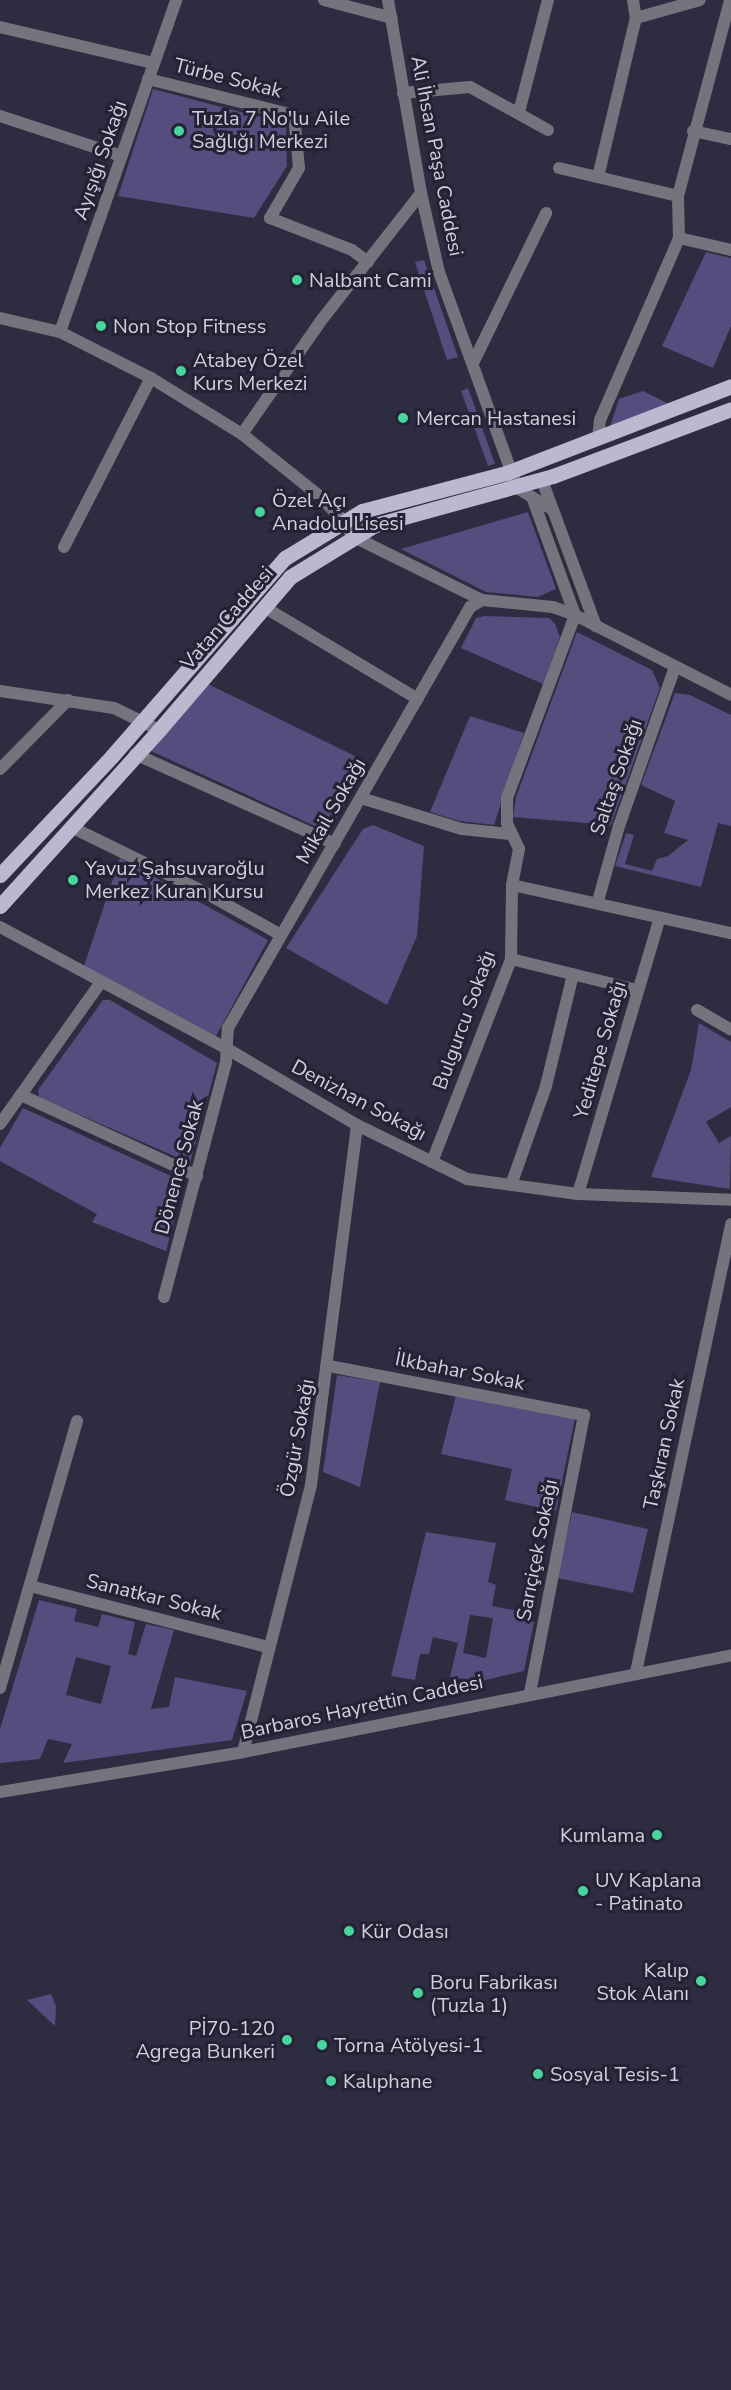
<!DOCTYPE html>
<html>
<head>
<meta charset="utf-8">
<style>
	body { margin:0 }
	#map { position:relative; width:731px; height:2390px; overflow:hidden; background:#2e2c40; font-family:"Nunito Sans",sans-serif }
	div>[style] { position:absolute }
	.green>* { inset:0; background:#544d7e }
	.minor>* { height:12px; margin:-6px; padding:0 6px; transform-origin:6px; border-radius:6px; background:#75747e }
	.tertiary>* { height:12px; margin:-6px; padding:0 6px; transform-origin:6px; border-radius:6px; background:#75747e }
	.primary>* { height:15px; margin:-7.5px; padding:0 7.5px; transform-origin:7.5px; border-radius:7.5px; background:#bab9cf }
	.dots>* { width:16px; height:16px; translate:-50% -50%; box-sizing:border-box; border:3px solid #242235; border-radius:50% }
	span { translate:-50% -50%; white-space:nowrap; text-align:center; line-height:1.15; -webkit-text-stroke:6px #242235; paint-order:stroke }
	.street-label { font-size:20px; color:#d1d0dd }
	.poi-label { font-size:20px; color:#d1d0dd }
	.left { translate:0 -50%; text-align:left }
	.right { translate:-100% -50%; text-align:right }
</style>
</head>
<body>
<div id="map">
	<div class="green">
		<div style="clip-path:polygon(153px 89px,286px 124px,287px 166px,254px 218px,118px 196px)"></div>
		<div style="clip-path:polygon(706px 252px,731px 258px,731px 326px,713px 368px,662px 346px)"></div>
		<div style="clip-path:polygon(424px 260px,458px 357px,447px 360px,415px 262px)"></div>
		<div style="clip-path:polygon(468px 388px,495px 464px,488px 466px,461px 391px)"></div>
		<div style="clip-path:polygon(643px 391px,669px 404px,610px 427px,619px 399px)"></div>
		<div style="clip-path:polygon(528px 512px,556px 589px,538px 597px,486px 592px,401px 549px)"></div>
		<div style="clip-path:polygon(484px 616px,549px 618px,555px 624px,560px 637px,543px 684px,461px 648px,476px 618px)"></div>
		<div style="clip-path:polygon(577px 632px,652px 670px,660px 688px,611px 825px,513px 817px,516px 797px)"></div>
		<div style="clip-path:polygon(208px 684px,369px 763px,328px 832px,151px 751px)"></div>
		<div style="clip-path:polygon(675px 693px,690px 695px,731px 715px,731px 826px,718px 823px,701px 887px,615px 866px,626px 833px,634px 835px,625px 864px,652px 871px,657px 859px,668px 856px,688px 840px,664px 833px,675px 801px,641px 785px)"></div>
		<div style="clip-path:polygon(470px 716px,524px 733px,494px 825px,459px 821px,430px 812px)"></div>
		<div style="clip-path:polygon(373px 825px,424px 846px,417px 936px,387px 1005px,286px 948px,363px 829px)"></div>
		<div style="clip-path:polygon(120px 858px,268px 940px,216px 1036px,84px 966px)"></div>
		<div style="clip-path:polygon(103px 1000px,110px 1000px,217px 1063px,190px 1163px,39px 1097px,38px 1090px)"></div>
		<div style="clip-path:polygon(699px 1023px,731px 1042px,731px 1107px,706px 1122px,719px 1143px,731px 1136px,730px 1189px,651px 1177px,691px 1070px)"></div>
		<div style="clip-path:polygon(23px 1108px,184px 1182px,166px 1251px,92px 1222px,97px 1214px,0 1161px,0 1148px)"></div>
		<div style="clip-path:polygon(337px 1375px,380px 1382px,360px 1487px,323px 1472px)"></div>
		<div style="clip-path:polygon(456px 1395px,575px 1418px,556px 1511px,505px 1500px,512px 1469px,441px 1454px)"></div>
		<div style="clip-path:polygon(572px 1512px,648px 1529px,633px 1593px,557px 1578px)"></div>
		<div style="clip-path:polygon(evenodd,426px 1532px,496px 1543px,488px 1582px,496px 1585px,492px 1606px,524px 1612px,523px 1620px,534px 1622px,524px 1671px,481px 1681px,450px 1677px,458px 1643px,433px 1637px,429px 1654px,420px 1654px,415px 1680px,391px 1676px,426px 1532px,470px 1615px,493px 1618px,486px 1658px,463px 1653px,470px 1615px)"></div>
		<div style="clip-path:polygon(evenodd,39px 1600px,77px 1609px,74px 1621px,98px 1627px,102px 1614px,135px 1622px,128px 1654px,136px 1656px,146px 1624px,174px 1630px,151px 1709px,169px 1707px,175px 1677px,247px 1691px,232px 1740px,63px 1763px,72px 1744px,48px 1739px,40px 1759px,0 1763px,0 1729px,39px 1600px,76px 1657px,111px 1666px,101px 1704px,66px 1695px,76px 1657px)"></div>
		<div style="clip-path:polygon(51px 1994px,56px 2006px,55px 2026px,27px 2000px)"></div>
	</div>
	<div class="minor">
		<div style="left:324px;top:0;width:70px;rotate:14.8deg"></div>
		<div style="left:633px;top:0;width:18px;rotate:81deg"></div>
		<div style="left:0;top:27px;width:158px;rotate:13.2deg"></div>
		<div style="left:148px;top:79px;width:150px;rotate:13.9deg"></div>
		<div style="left:294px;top:115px;width:53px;rotate:84.6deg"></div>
		<div style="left:299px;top:168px;width:58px;rotate:120.1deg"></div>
		<div style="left:270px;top:218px;width:88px;rotate:21.3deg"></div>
		<div style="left:352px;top:250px;width:20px;rotate:37deg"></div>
		<div style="left:403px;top:93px;width:67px;rotate:-5.1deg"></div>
		<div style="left:470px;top:87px;width:89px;rotate:28.9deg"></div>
		<div style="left:519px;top:112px;width:116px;rotate:-75.5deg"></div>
		<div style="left:0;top:116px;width:128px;rotate:18.2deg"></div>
		<div style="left:693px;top:131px;width:39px;rotate:12deg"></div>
		<div style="left:559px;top:168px;width:122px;rotate:13.2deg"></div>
		<div style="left:598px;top:177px;width:163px;rotate:-76.6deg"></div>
		<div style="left:636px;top:18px;width:66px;rotate:-15.7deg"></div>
		<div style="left:679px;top:238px;width:53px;rotate:13deg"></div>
		<div style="left:60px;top:332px;width:352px;rotate:-70.7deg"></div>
		<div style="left:473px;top:363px;width:167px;rotate:-64deg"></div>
		<div style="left:242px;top:434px;width:136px;rotate:-55.1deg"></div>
		<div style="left:320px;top:322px;width:164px;rotate:-51.9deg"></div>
		<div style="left:598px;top:439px;width:19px;rotate:-84deg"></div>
		<div style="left:600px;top:420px;width:198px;rotate:-66.5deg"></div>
		<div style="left:679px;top:238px;width:42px;rotate:-91.4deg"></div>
		<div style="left:678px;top:196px;width:203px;rotate:-75.1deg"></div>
		<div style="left:64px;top:547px;width:190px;rotate:-62.8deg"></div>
		<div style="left:264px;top:607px;width:179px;rotate:30.9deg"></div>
		<div style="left:135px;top:754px;width:219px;rotate:24.2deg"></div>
		<div style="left:0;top:769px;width:97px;rotate:-45.4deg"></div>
		<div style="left:361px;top:798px;width:106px;rotate:17.1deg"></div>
		<div style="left:462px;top:829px;width:48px;rotate:5.9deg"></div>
		<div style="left:71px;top:827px;width:146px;rotate:26deg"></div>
		<div style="left:202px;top:891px;width:90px;rotate:29.1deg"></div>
		<div style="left:512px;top:885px;width:224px;rotate:12.4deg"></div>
		<div style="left:598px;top:901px;width:78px;rotate:-74.4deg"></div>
		<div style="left:619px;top:826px;width:169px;rotate:-70.6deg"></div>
		<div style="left:0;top:927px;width:254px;rotate:28.2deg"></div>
		<div style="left:224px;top:1047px;width:154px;rotate:30.4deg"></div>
		<div style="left:357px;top:1125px;width:123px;rotate:26.1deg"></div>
		<div style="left:467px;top:1179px;width:112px;rotate:7.7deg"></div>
		<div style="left:578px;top:1194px;width:153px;rotate:2.2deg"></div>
		<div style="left:511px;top:959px;width:130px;rotate:13.8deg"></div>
		<div style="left:697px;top:1010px;width:39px;rotate:30deg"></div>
		<div style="left:21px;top:1095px;width:194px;rotate:24.7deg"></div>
		<div style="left:0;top:1124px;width:174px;rotate:-54.6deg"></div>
		<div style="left:432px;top:1162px;width:218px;rotate:-68.7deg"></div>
		<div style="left:511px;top:959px;width:74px;rotate:-89.2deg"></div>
		<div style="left:512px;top:885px;width:37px;rotate:-79deg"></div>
		<div style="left:519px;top:849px;width:29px;rotate:-115deg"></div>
		<div style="left:507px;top:823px;width:25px;rotate:-90deg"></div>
		<div style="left:507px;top:798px;width:195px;rotate:-69.6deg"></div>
		<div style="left:511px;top:1185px;width:105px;rotate:-70.5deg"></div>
		<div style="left:546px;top:1086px;width:115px;rotate:-76.4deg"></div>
		<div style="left:578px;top:1194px;width:288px;rotate:-73.5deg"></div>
		<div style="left:164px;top:1297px;width:243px;rotate:-75.2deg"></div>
		<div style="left:226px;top:1062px;width:34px;rotate:-87deg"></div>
		<div style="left:228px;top:1028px;width:486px;rotate:-60.1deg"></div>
		<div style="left:470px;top:607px;width:14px;rotate:-30deg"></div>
		<div style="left:329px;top:1366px;width:260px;rotate:10.9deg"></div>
		<div style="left:584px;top:1415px;width:283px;rotate:101deg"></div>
		<div style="left:30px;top:1586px;width:246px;rotate:14.4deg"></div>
		<div style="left:636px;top:1672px;width:458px;rotate:-78deg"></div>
		<div style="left:0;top:1688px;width:278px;rotate:-73.9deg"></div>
		<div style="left:243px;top:1752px;width:276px;rotate:-75.7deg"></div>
		<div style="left:311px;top:1485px;width:363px;rotate:-82.7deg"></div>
	</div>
	<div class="tertiary">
		<div style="left:388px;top:0;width:196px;rotate:80.3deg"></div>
		<div style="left:421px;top:193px;width:81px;rotate:77.2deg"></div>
		<div style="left:439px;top:272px;width:230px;rotate:70.1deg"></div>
		<div style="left:517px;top:488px;width:42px;rotate:31.4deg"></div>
		<div style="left:553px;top:510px;width:124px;rotate:69.7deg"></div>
		<div style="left:0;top:318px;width:62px;rotate:13.1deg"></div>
		<div style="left:60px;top:332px;width:102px;rotate:26.8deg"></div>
		<div style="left:151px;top:378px;width:107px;rotate:31.6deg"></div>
		<div style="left:242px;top:434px;width:96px;rotate:38.7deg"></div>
		<div style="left:317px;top:494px;width:38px;rotate:45deg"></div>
		<div style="left:344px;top:521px;width:17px;rotate:62deg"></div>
		<div style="left:352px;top:536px;width:145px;rotate:26.2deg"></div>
		<div style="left:482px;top:600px;width:71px;rotate:5.6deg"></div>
		<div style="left:553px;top:607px;width:23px;rotate:20deg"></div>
		<div style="left:575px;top:615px;width:175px;rotate:27.1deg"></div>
		<div style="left:542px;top:480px;width:32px;rotate:70deg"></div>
		<div style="left:532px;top:497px;width:126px;rotate:70deg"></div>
		<div style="left:0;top:691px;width:115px;rotate:8.5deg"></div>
		<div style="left:114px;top:708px;width:50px;rotate:26.1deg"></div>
		<div style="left:0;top:1792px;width:246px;rotate:-9.3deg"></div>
		<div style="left:243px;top:1752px;width:498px;rotate:-11.2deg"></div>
	</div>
	<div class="primary">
		<div style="left:0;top:875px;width:163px;rotate:-46.7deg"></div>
		<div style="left:112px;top:756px;width:263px;rotate:-48.9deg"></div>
		<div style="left:285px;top:558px;width:90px;rotate:-31.4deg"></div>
		<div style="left:362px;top:511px;width:149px;rotate:-14.8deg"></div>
		<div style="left:506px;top:473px;width:241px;rotate:-21.1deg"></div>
		<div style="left:0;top:906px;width:237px;rotate:-47.9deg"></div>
		<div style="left:159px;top:730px;width:201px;rotate:-49.4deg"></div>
		<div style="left:290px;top:577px;width:100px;rotate:-31.5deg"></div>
		<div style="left:375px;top:525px;width:185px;rotate:-15.4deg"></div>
		<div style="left:553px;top:476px;width:190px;rotate:-20.6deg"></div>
	</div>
	<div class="dots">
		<div style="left:179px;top:131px;background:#48d49d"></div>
		<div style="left:297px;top:280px;background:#48d49d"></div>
		<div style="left:101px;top:326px;background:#48d49d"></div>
		<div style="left:181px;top:371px;background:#48d49d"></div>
		<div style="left:403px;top:418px;background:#48d49d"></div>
		<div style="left:260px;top:512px;background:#48d49d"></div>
		<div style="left:73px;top:880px;background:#48d49d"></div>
		<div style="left:657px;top:1835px;background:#48d49d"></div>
		<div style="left:583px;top:1891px;background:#48d49d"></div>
		<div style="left:349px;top:1931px;background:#48d49d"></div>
		<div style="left:701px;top:1981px;background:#48d49d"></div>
		<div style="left:418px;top:1993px;background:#48d49d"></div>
		<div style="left:287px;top:2040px;background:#48d49d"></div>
		<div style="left:322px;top:2045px;background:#48d49d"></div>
		<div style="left:538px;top:2074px;background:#48d49d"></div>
		<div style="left:331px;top:2081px;background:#48d49d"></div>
	</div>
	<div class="street-label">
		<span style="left:228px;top:78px;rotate:14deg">Türbe Sokak</span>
		<span style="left:437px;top:156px;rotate:79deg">Ali İhsan Paşa Caddesi</span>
		<span style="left:100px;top:160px;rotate:-71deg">Ayışığı Sokağı</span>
		<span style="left:227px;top:618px;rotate:-49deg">Vatan Caddesi</span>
		<span style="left:616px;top:777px;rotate:-71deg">Saltaş Sokağı</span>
		<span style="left:331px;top:811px;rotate:-60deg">Mikail Sokağı</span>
		<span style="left:464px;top:1020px;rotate:-70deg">Bulgurcu Sokağı</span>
		<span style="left:600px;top:1050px;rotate:-74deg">Yeditepe Sokağı</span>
		<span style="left:359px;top:1100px;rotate:28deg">Denizhan Sokağı</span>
		<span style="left:179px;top:1167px;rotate:-75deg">Dönence Sokak</span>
		<span style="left:460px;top:1371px;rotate:11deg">İlkbahar Sokak</span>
		<span style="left:297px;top:1438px;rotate:-80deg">Özgür Sokağı</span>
		<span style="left:664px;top:1444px;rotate:-78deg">Taşkıran Sokak</span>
		<span style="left:537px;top:1550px;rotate:-79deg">Sarıçiçek Sokağı</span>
		<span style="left:154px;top:1597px;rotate:14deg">Sanatkar Sokak</span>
		<span style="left:362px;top:1707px;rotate:-12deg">Barbaros Hayrettin Caddesi</span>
	</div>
	<div class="poi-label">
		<span class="left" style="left:192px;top:130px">Tuzla 7 No'lu Aile<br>Sağlığı Merkezi</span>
		<span class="left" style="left:309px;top:280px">Nalbant Cami</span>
		<span class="left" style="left:113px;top:326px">Non Stop Fitness</span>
		<span class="left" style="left:193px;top:372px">Atabey Özel<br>Kurs Merkezi</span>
		<span class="left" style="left:416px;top:418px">Mercan Hastanesi</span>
		<span class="left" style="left:272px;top:512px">Özel Açı<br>Anadolu Lisesi</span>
		<span class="left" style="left:85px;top:880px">Yavuz Şahsuvaroğlu<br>Merkez Kuran Kursu</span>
		<span class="right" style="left:645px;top:1835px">Kumlama</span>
		<span class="left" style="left:595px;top:1892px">UV Kaplana<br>- Patinato</span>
		<span class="left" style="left:361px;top:1931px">Kür Odası</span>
		<span class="right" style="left:689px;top:1982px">Kalıp<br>Stok Alanı</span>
		<span class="left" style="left:430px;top:1994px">Boru Fabrikası<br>(Tuzla 1)</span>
		<span class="right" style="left:275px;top:2040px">Pİ70-120<br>Agrega Bunkeri</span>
		<span class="left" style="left:334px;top:2045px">Torna Atölyesi-1</span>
		<span class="left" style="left:550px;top:2074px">Sosyal Tesis-1</span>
		<span class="left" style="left:343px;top:2081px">Kalıphane</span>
	</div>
</div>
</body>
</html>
